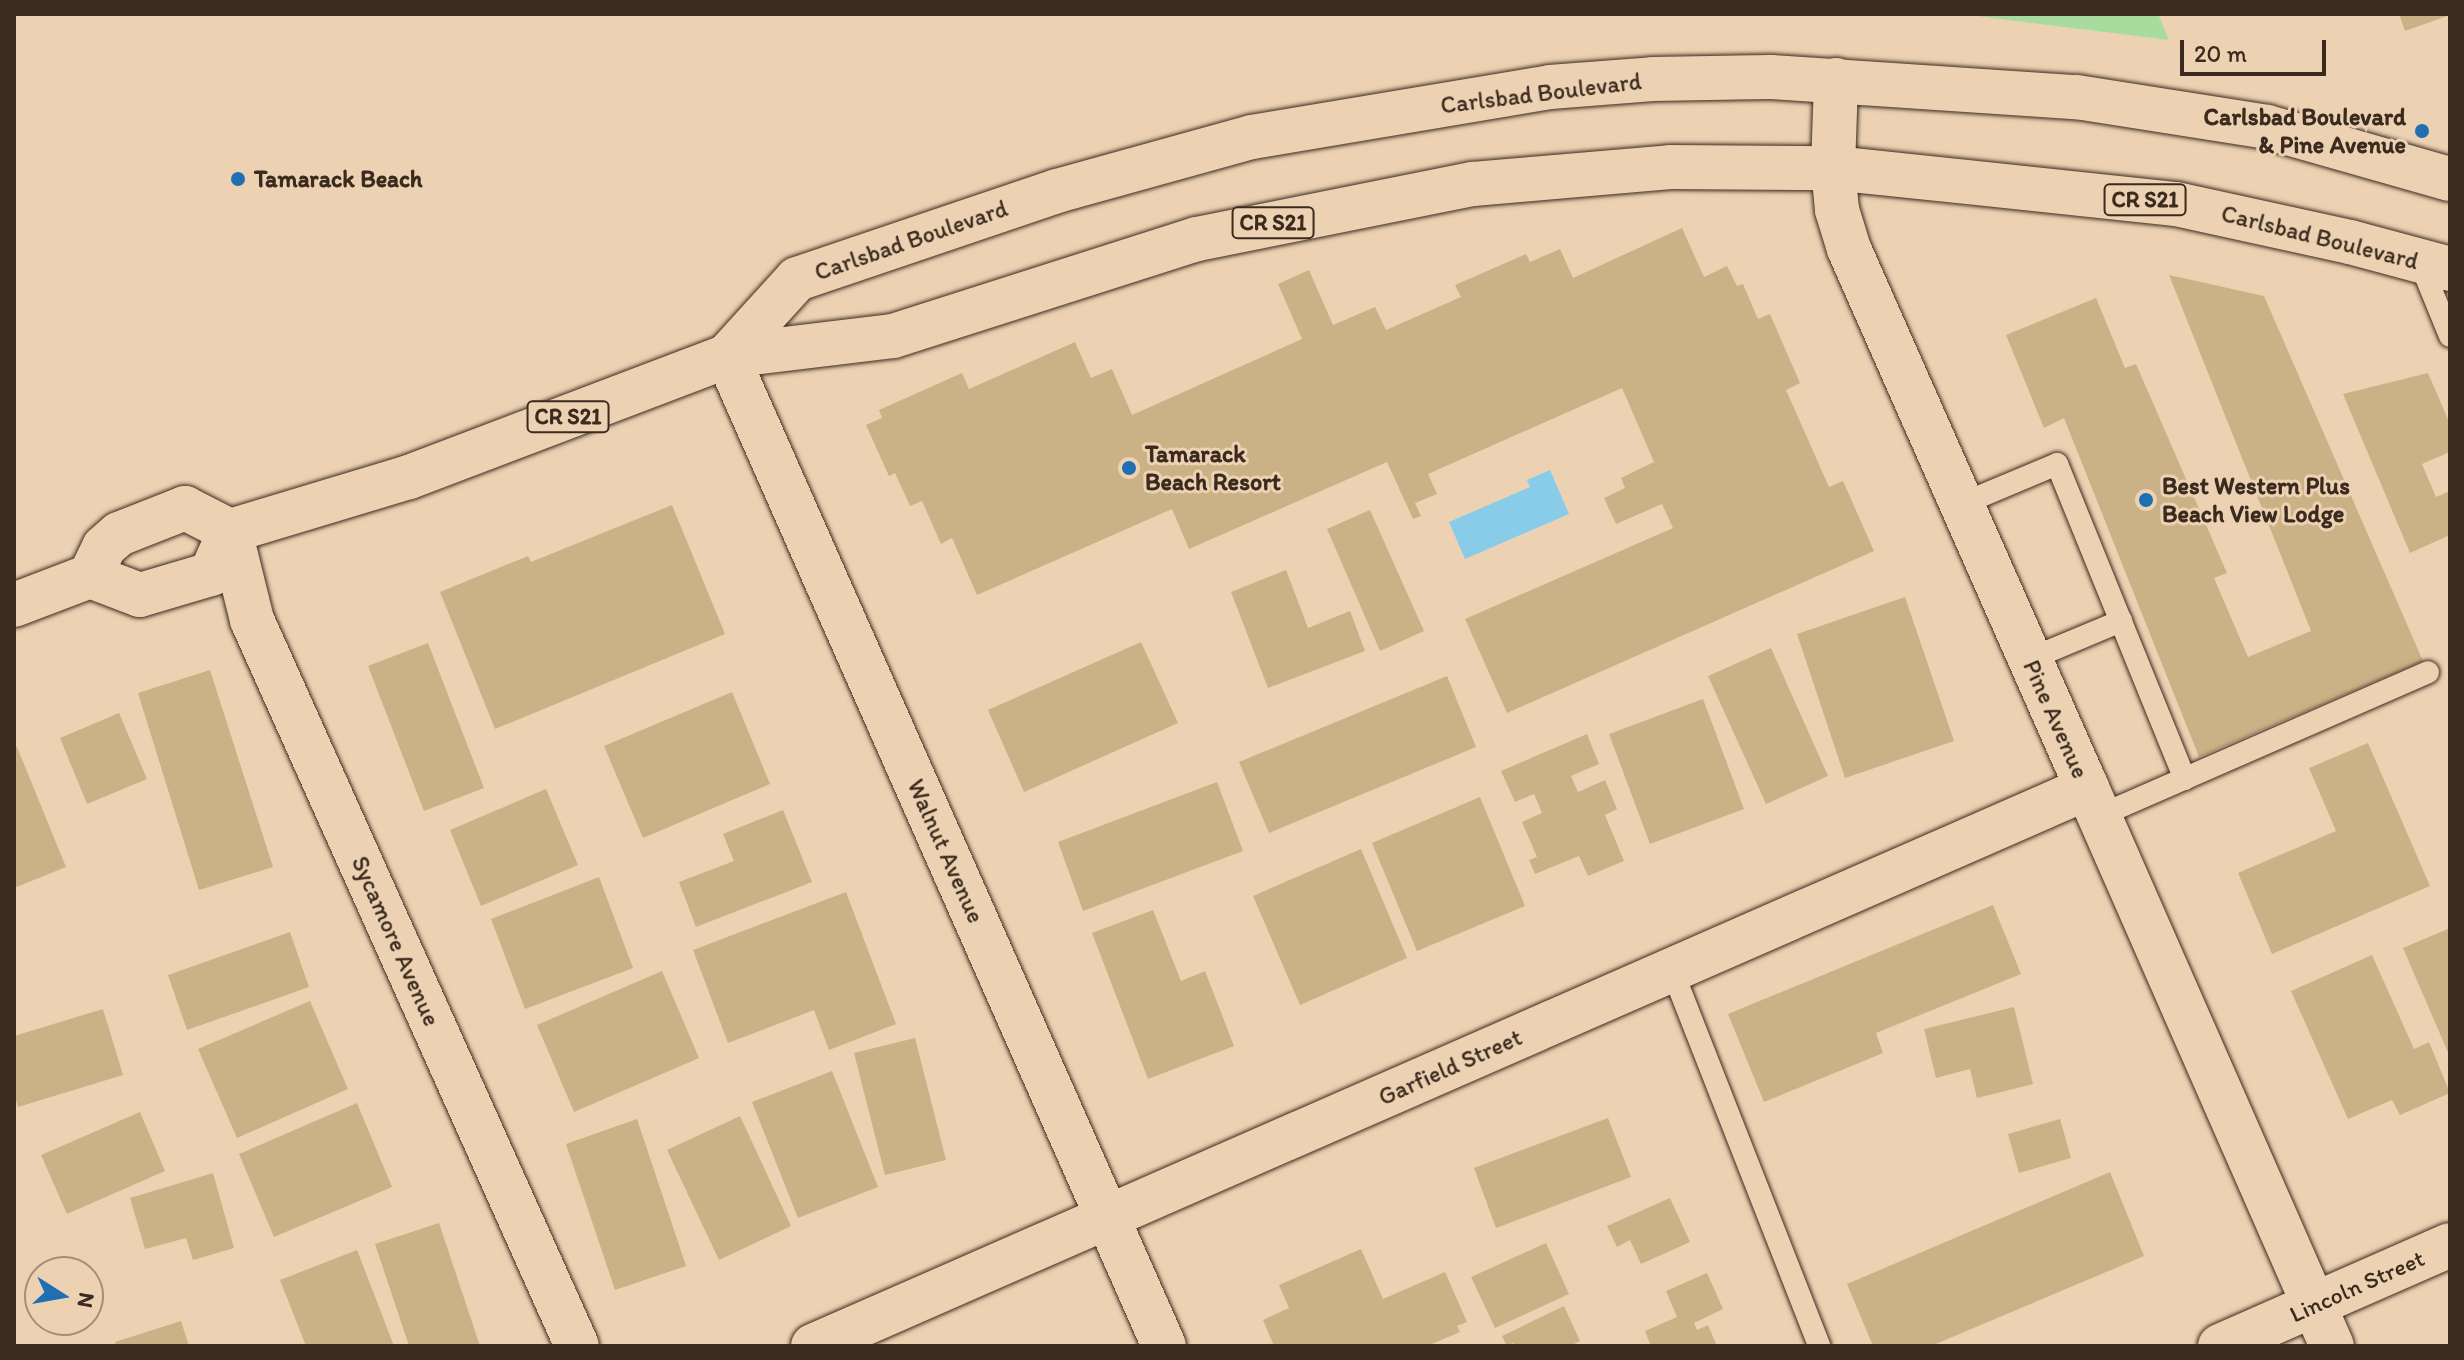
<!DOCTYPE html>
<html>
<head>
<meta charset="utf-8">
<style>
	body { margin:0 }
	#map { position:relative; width:2464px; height:1360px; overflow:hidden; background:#ecd2b3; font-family:Itim,sans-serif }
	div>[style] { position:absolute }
	.green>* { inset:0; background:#a8dc9e }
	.water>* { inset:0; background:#88cce9 }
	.building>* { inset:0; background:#cab286 }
	.roads { filter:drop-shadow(0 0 2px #3b2a1e) drop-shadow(0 0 2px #3b2a1e) }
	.lane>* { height:22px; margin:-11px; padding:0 11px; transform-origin:11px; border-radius:11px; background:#ecd2b3 }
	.street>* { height:44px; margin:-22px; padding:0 22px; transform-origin:22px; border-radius:22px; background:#ecd2b3 }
	.secondary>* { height:44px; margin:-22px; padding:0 22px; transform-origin:22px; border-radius:22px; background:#ecd2b3 }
	.primary>* { height:44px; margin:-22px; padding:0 22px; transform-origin:22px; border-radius:22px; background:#ecd2b3 }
	.dots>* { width:22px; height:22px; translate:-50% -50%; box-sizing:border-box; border:4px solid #ecd2b3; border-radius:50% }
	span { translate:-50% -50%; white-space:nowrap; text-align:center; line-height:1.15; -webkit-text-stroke:6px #ecd2b3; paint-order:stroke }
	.shield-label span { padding:2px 6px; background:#ecd2b3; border:2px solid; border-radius:6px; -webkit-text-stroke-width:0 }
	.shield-label { font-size:22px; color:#3b2a1e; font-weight:700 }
	.street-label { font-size:24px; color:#3b2a1e }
	.poi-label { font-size:24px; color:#3b2a1e; font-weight:700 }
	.right { translate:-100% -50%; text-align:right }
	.left { translate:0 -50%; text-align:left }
	.frame { position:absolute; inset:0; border:16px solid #3b2a1e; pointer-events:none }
	.north { position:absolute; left:24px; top:1256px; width:80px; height:80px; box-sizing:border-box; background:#ecd2b3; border:2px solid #a58f77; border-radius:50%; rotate:101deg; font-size:22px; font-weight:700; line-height:32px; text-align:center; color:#3b2a1e }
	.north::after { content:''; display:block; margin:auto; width:28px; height:36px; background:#1f6fb2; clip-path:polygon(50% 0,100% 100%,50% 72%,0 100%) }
	.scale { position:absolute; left:2180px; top:40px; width:146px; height:36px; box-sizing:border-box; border:4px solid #3b2a1e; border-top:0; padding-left:10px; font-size:24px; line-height:28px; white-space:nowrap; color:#3b2a1e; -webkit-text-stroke:6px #ecd2b3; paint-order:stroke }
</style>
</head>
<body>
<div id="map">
	<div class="green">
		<div style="clip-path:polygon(1961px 14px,2158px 14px,2169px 40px)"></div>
	</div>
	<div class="water">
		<div style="clip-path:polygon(1550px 470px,1569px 514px,1465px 559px,1449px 522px,1530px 487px,1527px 480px)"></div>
	</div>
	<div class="building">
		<div style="clip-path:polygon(2399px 14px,2450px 14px,2450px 15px,2405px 31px)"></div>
		<div style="clip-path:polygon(1682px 228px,1704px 277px,1727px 266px,1737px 286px,1743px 284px,1758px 319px,1770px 314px,1800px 383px,1786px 390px,1829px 487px,1843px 481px,1874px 551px,1507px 713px,1465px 619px,1673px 528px,1662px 504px,1616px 524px,1604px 498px,1625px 488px,1621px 478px,1654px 462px,1622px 388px,1428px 474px,1437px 494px,1415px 503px,1421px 516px,1413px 519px,1387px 462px,1189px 549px,1172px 509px,977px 595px,952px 538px,941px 544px,922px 501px,910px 506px,895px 473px,889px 476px,866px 425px,882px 418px,879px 410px,962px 373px,969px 389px,1075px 342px,1091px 378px,1112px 369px,1132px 415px,1302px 339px,1278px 284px,1309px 270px,1333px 325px,1375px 307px,1386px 330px,1461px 297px,1455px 285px,1526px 254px,1530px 262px,1560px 249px,1573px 278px)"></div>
		<div style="clip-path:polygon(2169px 275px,2264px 296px,2423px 661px,2199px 757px,2064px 418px,2044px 428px,2006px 335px,2096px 298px,2125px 368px,2136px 364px,2227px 573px,2214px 578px,2248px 657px,2311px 631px)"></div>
		<div style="clip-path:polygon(2428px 373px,2450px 424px,2450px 452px,2422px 464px,2436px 497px,2450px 491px,2450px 535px,2410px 553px,2343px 394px)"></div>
		<div style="clip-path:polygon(672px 505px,725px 634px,495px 729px,440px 592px,528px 556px,531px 562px)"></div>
		<div style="clip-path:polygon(1370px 510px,1424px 631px,1380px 651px,1327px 529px)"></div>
		<div style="clip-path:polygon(1286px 570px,1308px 628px,1350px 611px,1365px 651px,1268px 688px,1231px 592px)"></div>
		<div style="clip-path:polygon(1905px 597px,1954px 741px,1845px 778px,1797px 634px)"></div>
		<div style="clip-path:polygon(1141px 642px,1178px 723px,1024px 792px,988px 710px)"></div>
		<div style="clip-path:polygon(428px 643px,484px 788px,424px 811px,368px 666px)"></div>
		<div style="clip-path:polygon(1771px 648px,1828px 776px,1766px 804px,1708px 676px)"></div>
		<div style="clip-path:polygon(210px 670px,273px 867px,199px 890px,138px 693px)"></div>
		<div style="clip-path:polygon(1447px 676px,1476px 747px,1269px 833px,1239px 762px)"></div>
		<div style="clip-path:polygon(732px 692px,770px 784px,643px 838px,604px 746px)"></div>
		<div style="clip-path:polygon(1703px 699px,1744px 809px,1650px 844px,1609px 734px)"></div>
		<div style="clip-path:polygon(119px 713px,147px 779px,87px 804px,60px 738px)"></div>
		<div style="clip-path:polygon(1587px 734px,1599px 764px,1571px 776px,1578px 792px,1605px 780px,1617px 809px,1605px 815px,1624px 861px,1588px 876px,1579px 856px,1535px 874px,1529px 860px,1537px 857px,1522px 822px,1542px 813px,1534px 794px,1515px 802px,1501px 771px)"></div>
		<div style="clip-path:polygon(2368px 743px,2430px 886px,2272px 954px,2238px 873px,2336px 831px,2309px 768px)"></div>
		<div style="clip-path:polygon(17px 747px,66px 867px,14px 888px,14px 749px)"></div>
		<div style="clip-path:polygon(1217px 782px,1243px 851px,1083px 911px,1058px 842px)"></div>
		<div style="clip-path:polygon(546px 789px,578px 865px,481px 906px,450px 830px)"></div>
		<div style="clip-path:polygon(1480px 797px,1525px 906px,1417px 951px,1372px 843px)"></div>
		<div style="clip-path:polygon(783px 810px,812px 882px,696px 927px,679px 882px,734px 861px,723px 834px)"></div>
		<div style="clip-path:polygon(1361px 849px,1407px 958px,1300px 1005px,1253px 896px)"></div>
		<div style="clip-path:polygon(599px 877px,633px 968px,525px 1009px,491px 919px)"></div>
		<div style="clip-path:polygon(846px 892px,896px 1024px,829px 1050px,814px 1010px,728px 1043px,693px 950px)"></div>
		<div style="clip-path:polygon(1993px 905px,2021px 974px,1876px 1033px,1883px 1053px,1764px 1102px,1728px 1014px)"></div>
		<div style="clip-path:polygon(1153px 910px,1181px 981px,1205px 971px,1234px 1046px,1148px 1079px,1092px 933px)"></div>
		<div style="clip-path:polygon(2450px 928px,2450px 1057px,2403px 948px)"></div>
		<div style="clip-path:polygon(290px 932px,309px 987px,187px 1030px,168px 975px)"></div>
		<div style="clip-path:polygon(2372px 955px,2414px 1049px,2429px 1042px,2450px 1093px,2400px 1115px,2392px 1100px,2348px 1119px,2291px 991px)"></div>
		<div style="clip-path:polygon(662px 971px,699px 1058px,574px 1112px,537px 1025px)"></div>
		<div style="clip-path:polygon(310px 1001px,348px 1089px,237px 1138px,198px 1049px)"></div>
		<div style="clip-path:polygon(2014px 1007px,2033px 1084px,1977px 1098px,1970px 1069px,1936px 1078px,1924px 1029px)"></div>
		<div style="clip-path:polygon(103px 1009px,123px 1075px,18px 1107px,14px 1093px,14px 1036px)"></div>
		<div style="clip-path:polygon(915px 1038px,946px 1160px,885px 1175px,854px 1053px)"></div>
		<div style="clip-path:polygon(832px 1071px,878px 1187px,798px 1218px,752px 1102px)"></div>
		<div style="clip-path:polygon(357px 1103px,392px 1187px,274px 1237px,239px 1154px)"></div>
		<div style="clip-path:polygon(140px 1112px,165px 1171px,67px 1214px,41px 1155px)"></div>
		<div style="clip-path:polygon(740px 1116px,791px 1226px,719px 1260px,667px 1150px)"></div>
		<div style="clip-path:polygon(1608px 1118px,1631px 1177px,1496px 1228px,1474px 1168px)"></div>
		<div style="clip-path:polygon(637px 1119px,686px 1266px,615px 1290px,566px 1144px)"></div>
		<div style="clip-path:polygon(2060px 1119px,2071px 1158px,2019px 1173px,2008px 1134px)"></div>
		<div style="clip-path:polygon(2110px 1172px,2144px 1256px,1931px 1346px,1873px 1346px,1847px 1284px)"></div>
		<div style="clip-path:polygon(213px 1173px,234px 1248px,193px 1260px,186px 1238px,145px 1249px,130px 1198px)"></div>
		<div style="clip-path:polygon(1670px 1198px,1690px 1242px,1641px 1264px,1630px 1240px,1617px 1247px,1607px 1226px)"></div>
		<div style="clip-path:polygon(439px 1223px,480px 1346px,409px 1346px,375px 1244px)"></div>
		<div style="clip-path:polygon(1546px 1243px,1569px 1294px,1495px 1328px,1471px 1277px)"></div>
		<div style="clip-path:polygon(1361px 1249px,1383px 1299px,1445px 1272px,1467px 1322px,1457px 1326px,1460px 1332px,1427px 1346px,1274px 1346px,1263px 1320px,1289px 1308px,1279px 1285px)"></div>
		<div style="clip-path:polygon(357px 1250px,394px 1346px,306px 1346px,280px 1280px)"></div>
		<div style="clip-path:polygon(1707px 1273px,1723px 1309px,1694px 1323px,1697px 1330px,1708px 1325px,1717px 1346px,1651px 1346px,1645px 1331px,1677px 1317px,1666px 1291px)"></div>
		<div style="clip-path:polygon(1564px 1306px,1580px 1341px,1570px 1346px,1515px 1346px,1513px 1343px,1507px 1346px,1502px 1336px)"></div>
		<div style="clip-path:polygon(181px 1321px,189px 1346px,116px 1346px,115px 1342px)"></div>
	</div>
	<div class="roads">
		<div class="lane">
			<div style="left:2419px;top:260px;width:82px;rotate:67.8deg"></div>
			<div style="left:1962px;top:504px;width:103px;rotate:-22.8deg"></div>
			<div style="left:2057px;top:464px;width:340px;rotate:67.9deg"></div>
			<div style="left:2030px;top:659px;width:99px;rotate:-22.7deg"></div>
			<div style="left:2099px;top:816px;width:359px;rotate:-23.6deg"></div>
			<div style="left:1672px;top:970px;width:404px;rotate:68.6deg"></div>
		</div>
		<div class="street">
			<div style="left:727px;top:356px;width:1082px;rotate:66.18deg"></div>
			<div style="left:230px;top:531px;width:92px;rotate:76.1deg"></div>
			<div style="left:252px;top:620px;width:795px;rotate:65.88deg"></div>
			<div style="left:2087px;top:788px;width:609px;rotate:66.3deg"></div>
			<div style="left:2220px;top:1346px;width:251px;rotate:-23.7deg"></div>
		</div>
		<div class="secondary">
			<div style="left:813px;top:1346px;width:1391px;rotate:-23.65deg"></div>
			<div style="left:2087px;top:788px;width:589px;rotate:-113.82deg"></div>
			<div style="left:1849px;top:249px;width:41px;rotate:-107.1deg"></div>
			<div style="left:1837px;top:210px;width:42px;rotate:-95.4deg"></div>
			<div style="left:1833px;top:168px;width:88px;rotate:-88deg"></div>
		</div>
		<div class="primary">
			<div style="left:727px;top:356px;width:104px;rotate:-47.7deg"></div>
			<div style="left:797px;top:279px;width:274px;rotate:-18.7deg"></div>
			<div style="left:1057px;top:191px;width:202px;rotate:-15.5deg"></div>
			<div style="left:1252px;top:137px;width:302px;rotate:-9.5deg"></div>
			<div style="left:1550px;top:87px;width:103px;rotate:-4.4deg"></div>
			<div style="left:1653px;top:79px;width:118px;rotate:-1deg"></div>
			<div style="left:1771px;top:77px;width:306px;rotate:3.8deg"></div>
			<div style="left:2076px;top:97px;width:193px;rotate:8.9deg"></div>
			<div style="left:2267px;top:127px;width:190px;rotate:15.9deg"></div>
			<div style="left:90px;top:576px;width:32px;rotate:-64deg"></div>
			<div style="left:104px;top:547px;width:20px;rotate:-41deg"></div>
			<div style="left:119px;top:534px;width:71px;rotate:-21.5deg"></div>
			<div style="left:185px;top:508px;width:51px;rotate:27.1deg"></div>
			<div style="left:230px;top:531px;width:187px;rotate:-16.8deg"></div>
			<div style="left:409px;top:477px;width:340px;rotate:-20.8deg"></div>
			<div style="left:727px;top:356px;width:167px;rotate:-6.9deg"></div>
			<div style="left:893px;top:336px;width:319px;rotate:-17.7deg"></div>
			<div style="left:1197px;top:239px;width:281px;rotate:-11.3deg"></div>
			<div style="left:1473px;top:184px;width:198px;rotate:-4.9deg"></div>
			<div style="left:1670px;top:167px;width:163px;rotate:0.4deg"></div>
			<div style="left:1833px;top:168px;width:345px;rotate:6deg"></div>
			<div style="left:2176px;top:204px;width:178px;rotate:12.3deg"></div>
			<div style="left:2350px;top:242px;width:104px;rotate:15.1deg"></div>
			<div style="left:14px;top:605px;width:81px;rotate:-20.9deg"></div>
			<div style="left:90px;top:576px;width:53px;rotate:20.8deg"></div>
			<div style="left:140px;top:595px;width:74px;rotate:-16.5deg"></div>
			<div style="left:211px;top:574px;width:47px;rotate:-66.2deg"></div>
		</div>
	</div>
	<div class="dots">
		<div style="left:2422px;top:131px;background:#1f6fb2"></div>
		<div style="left:238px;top:179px;background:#1f6fb2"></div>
		<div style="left:1129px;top:468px;background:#1f6fb2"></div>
		<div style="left:2146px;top:500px;background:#1f6fb2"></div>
	</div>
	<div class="shield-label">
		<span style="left:2145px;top:200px">CR S21</span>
		<span style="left:1273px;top:223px">CR S21</span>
		<span style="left:568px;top:417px">CR S21</span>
	</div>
	<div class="street-label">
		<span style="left:1541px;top:93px;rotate:-7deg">Carlsbad Boulevard</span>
		<span style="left:2320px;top:237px;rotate:14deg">Carlsbad Boulevard</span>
		<span style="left:911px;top:240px;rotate:-19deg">Carlsbad Boulevard</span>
		<span style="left:2056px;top:719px;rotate:66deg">Pine Avenue</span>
		<span style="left:946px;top:851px;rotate:66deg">Walnut Avenue</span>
		<span style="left:396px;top:941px;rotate:66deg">Sycamore Avenue</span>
		<span style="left:1450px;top:1067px;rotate:-24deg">Garfield Street</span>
		<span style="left:2357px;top:1286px;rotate:-24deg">Lincoln Street</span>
	</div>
	<div class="poi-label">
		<span class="right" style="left:2406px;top:131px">Carlsbad Boulevard<br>&amp; Pine Avenue</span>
		<span class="left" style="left:254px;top:179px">Tamarack Beach</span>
		<span class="left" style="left:1145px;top:468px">Tamarack<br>Beach Resort</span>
		<span class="left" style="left:2162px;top:500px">Best Western Plus<br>Beach View Lodge</span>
	</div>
	<div class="frame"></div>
	<div class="north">N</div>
	<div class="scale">20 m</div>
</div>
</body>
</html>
